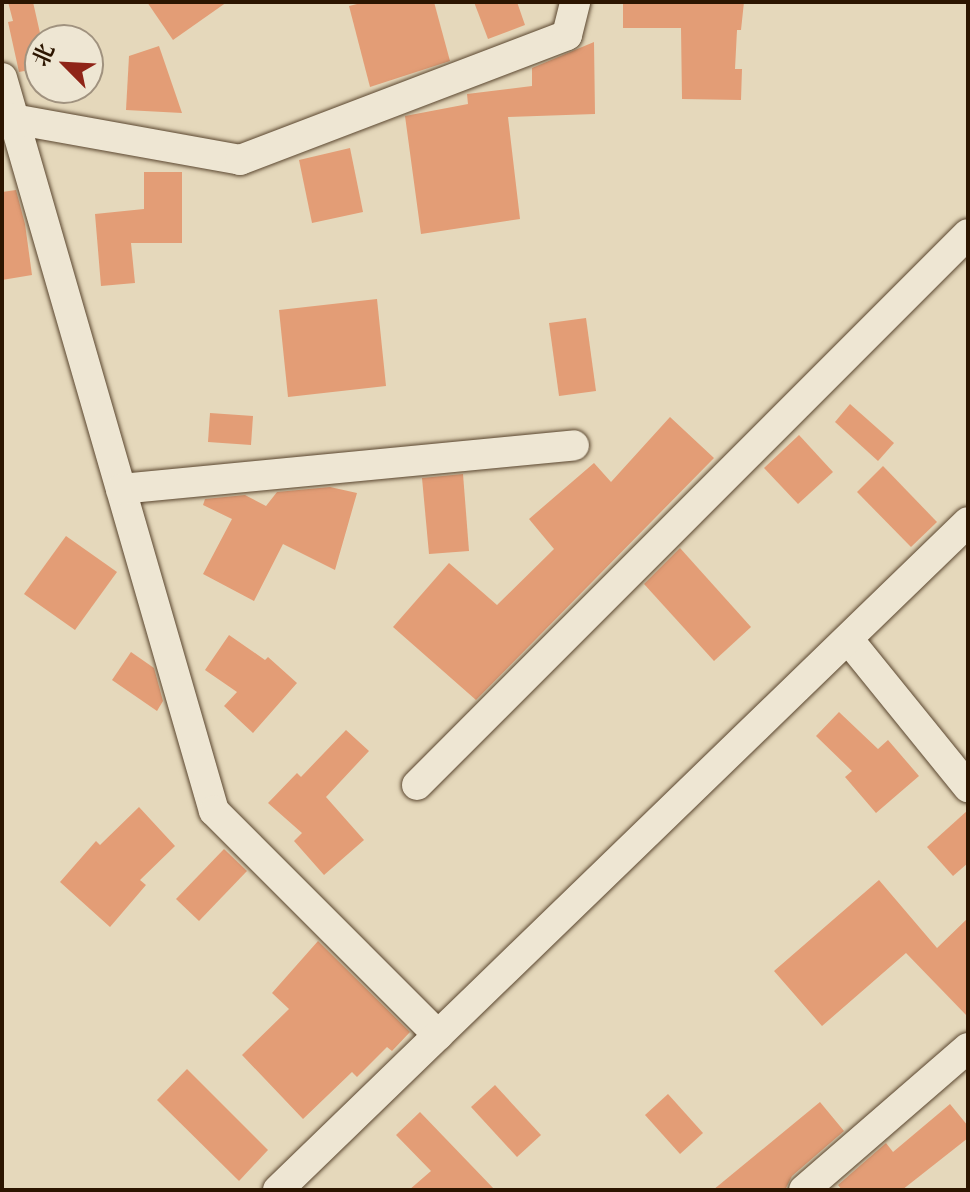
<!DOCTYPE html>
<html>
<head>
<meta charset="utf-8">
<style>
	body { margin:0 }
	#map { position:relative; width:970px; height:1192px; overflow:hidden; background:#e5d8bb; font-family:"IM FELL Great Primer","Noto Serif SC",serif }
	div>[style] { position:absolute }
	.building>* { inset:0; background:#e39d76 }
	.roads { filter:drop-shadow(0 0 2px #5a462f) drop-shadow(0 0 2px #5a462f) }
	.minor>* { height:30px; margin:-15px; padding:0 15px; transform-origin:15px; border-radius:15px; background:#eee6d3 }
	span { translate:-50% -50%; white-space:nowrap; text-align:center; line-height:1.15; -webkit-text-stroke:6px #eee6d3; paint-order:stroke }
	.frame { position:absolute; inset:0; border:4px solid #2c1500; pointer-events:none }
	.north { position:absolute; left:24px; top:24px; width:80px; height:80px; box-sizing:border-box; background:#eee6d3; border:2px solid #a0927f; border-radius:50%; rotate:294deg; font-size:22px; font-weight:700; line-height:32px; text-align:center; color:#2c1500 }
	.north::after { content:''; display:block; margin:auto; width:28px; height:36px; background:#8f2418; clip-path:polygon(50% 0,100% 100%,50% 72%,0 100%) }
</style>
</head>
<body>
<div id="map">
	<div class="building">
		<div style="clip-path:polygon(8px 2px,33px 2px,40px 33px,40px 68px,19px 72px,8px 22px,13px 21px)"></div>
		<div style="clip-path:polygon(147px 2px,227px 2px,173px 40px)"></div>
		<div style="clip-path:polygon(365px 2px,434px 2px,450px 61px,370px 87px,349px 6px)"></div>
		<div style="clip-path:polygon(474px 2px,517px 2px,525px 25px,488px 39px)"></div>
		<div style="clip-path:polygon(623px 2px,744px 2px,741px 30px,737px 30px,735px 69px,742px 69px,741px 100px,682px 99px,681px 28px,623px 28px)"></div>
		<div style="clip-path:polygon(594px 42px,595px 114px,508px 117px,520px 219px,421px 234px,405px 116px,468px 104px,467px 94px,532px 86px,532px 68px)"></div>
		<div style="clip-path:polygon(159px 46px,182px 113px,126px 110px,129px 56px)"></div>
		<div style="clip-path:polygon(350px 148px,363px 212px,312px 223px,299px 160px)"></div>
		<div style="clip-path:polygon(144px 172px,182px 172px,182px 243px,131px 243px,135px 283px,101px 286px,95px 214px,144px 209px)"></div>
		<div style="clip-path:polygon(16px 190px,25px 224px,32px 275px,2px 280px,2px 192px)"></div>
		<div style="clip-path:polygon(377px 299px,386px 386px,288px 397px,279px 310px)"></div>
		<div style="clip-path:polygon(586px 318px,596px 391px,559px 396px,549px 323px)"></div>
		<div style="clip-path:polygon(850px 404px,894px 443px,878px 461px,835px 422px)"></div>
		<div style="clip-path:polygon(210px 413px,253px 416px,251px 445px,208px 442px)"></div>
		<div style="clip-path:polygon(670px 417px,714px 458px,476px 700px,393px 627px,449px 563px,497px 605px,554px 549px,529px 519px,594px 463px,611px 482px)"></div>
		<div style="clip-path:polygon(799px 435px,833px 472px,798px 504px,764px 468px)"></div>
		<div style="clip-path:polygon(883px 466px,937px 522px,911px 547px,857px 492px)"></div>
		<div style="clip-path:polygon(463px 474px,469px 551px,429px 554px,422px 478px)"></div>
		<div style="clip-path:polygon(330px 487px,357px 493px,335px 570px,283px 544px,254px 601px,203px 574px,232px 519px,203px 505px,205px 499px,245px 495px,266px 506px,277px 492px)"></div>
		<div style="clip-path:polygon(66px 536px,117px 572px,75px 630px,24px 594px)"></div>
		<div style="clip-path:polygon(680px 548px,751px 627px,714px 661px,644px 584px)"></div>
		<div style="clip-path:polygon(229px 635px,265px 660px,268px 657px,297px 683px,253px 733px,224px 706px,237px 692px,205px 670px)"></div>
		<div style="clip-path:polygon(131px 652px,154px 668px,163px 701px,157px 711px,112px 680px)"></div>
		<div style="clip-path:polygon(839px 712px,878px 749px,888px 740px,919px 776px,876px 813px,845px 777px,852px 771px,816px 736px)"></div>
		<div style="clip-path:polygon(346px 730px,369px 751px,326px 797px,364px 840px,324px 875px,294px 841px,302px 833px,268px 803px,297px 773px,301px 777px)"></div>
		<div style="clip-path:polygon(139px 807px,175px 846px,140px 880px,146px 885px,110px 927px,60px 882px,96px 841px,100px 845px)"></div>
		<div style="clip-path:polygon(968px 810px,968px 863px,953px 876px,927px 847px)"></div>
		<div style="clip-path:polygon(224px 849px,247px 871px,199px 921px,176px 899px)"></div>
		<div style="clip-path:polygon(879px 880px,937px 948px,968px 918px,968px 1017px,906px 953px,822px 1026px,774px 971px)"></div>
		<div style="clip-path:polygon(318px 941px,410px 1032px,392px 1051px,387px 1047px,357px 1077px,352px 1072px,303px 1119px,242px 1055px,289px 1009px,272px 993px)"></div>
		<div style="clip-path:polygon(187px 1069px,268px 1150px,239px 1181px,157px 1100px)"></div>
		<div style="clip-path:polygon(495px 1085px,541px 1135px,517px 1157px,471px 1107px)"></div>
		<div style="clip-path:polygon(668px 1094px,703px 1133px,680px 1154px,645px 1115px)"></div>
		<div style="clip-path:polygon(820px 1102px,844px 1131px,792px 1176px,785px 1190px,713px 1190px)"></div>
		<div style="clip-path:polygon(950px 1104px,968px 1126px,968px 1138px,902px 1190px,842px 1190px,838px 1185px,886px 1143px,893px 1152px)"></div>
		<div style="clip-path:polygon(420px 1112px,495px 1190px,409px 1190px,431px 1171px,396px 1135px)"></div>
	</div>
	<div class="roads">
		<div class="minor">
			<div style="left:2px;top:78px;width:763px;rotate:73.87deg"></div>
			<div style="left:214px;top:811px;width:317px;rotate:45deg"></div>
			<div style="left:2px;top:117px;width:242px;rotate:10.2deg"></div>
			<div style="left:240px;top:160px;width:350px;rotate:-20.9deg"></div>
			<div style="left:567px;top:35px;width:34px;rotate:-76deg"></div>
			<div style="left:121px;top:489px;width:455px;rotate:-5.5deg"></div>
			<div style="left:848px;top:639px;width:191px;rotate:51deg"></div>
			<div style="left:417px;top:785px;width:779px;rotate:-45deg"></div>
			<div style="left:278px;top:1190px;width:960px;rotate:-44.07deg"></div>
			<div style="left:804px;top:1190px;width:217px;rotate:-40.9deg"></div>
		</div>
	</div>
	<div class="frame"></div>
	<div class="north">北</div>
</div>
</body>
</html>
